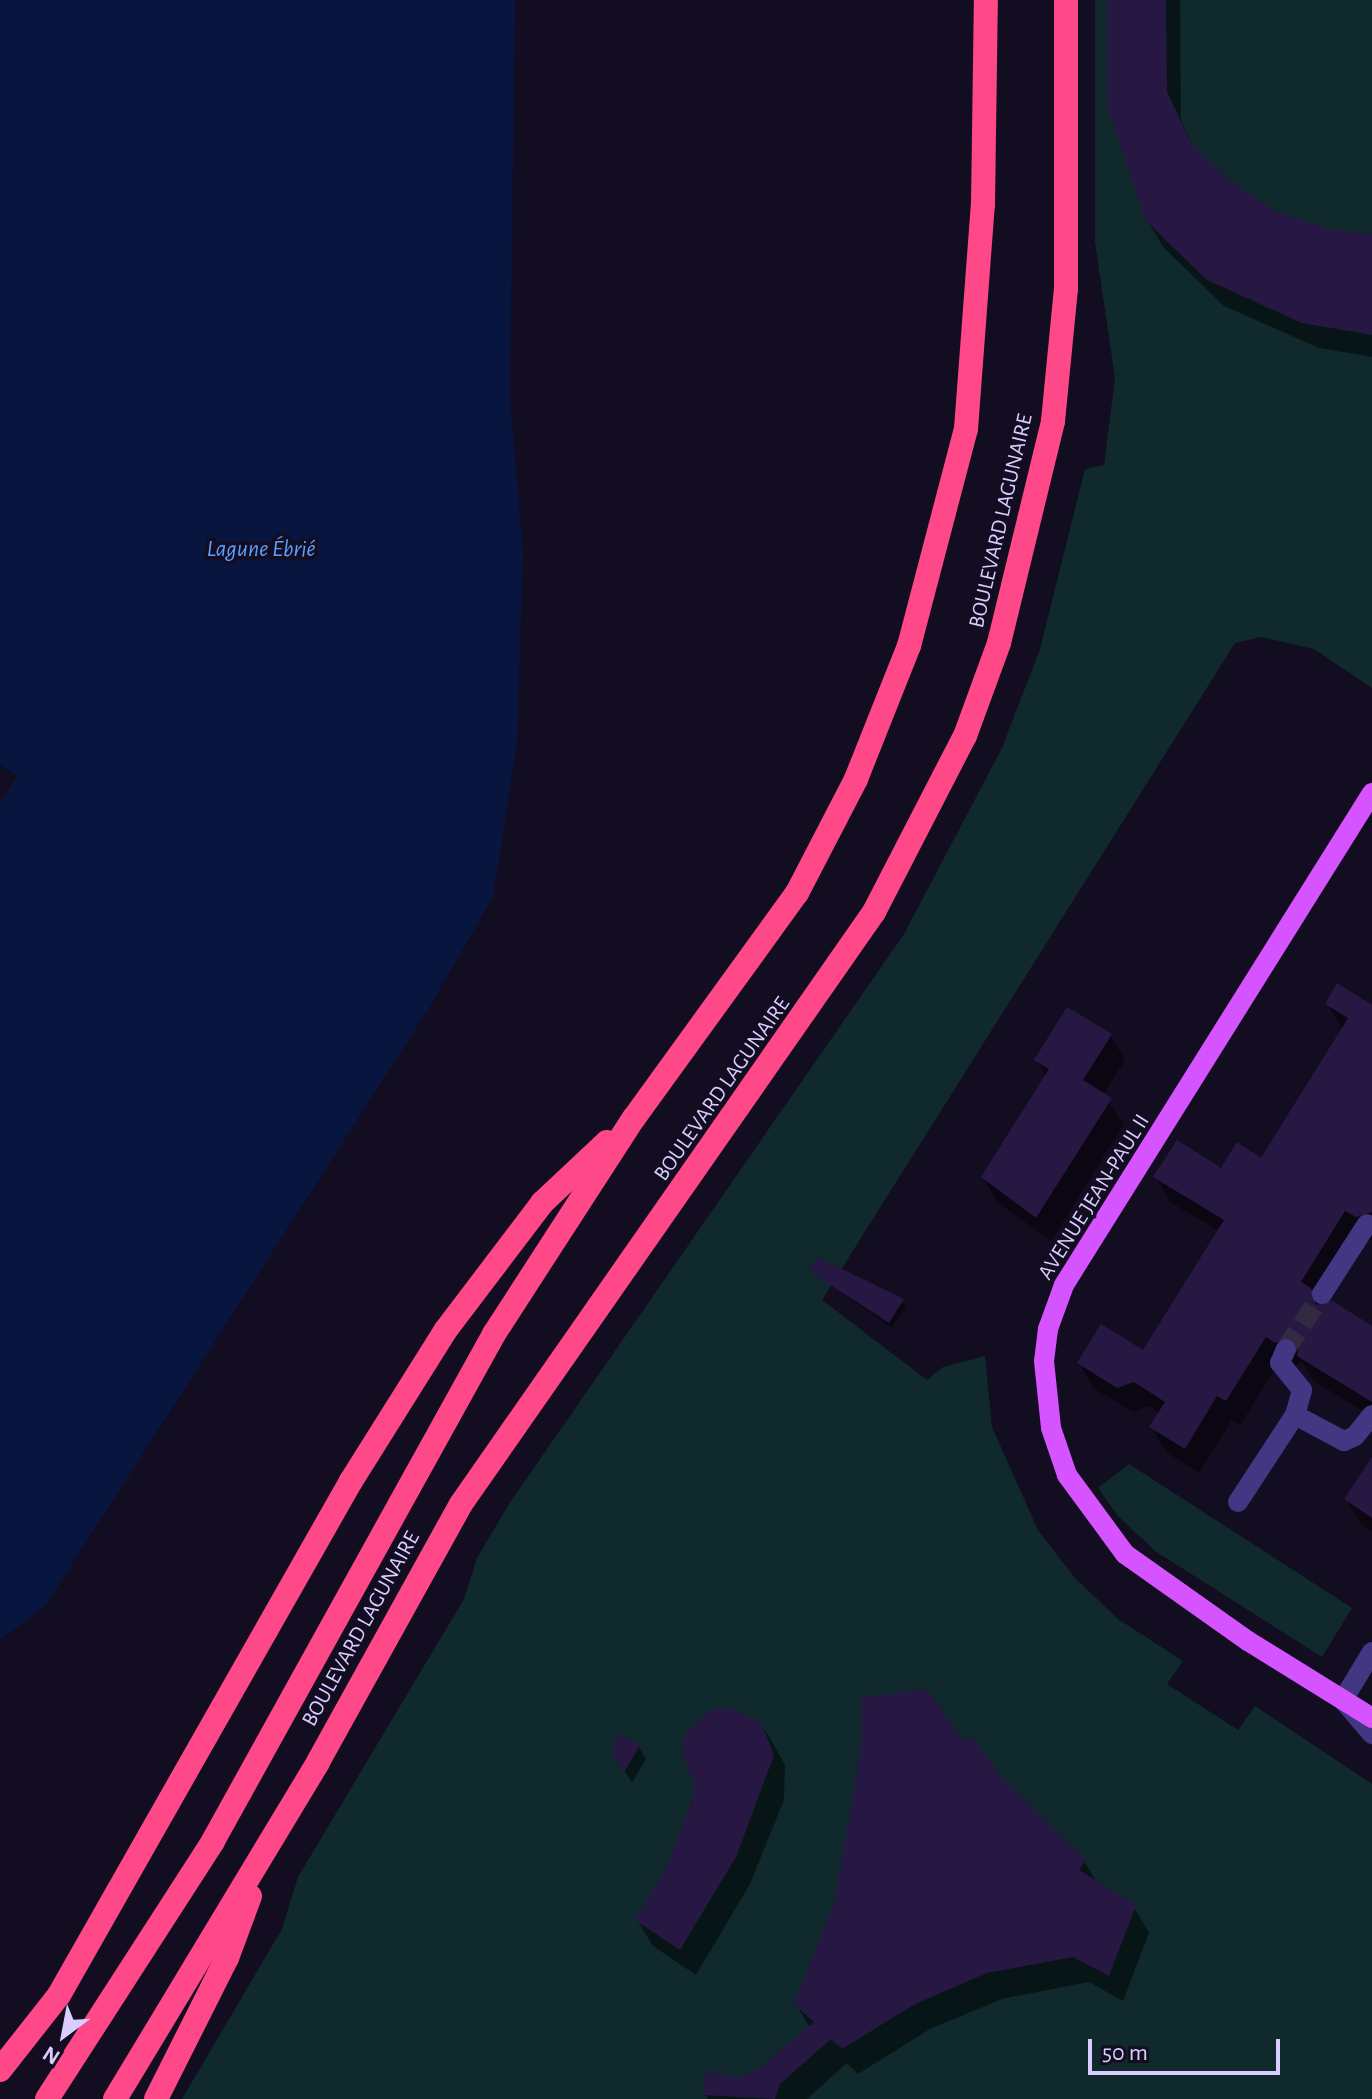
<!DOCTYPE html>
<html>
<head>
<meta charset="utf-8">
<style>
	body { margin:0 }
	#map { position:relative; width:1372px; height:2099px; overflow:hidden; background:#130d22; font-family:"Alegreya Sans",sans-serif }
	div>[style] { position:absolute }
	.green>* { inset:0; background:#10292c }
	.water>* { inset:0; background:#08153f }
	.shadow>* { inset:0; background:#0007 }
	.building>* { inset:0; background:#271843 }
	.minor-tunnel>* { height:20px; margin-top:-10px; transform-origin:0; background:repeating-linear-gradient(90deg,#312a43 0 20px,transparent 0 30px) }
	.minor>* { height:20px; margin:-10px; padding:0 10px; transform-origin:10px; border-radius:10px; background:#433682 }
	.major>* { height:20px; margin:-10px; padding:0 10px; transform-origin:10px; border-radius:10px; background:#d654ff }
	.highway>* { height:24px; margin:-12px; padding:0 12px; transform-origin:12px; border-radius:12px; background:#ff4888 }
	span { translate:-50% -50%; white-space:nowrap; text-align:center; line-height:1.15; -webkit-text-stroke:7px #130d22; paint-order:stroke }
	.street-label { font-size:22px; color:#dacdff }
	.water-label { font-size:24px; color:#5b9eff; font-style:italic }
	.north { position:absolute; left:24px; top:1995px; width:80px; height:80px; -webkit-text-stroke:6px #130d22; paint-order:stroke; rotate:212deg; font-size:22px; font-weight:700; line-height:32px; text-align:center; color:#dacdff }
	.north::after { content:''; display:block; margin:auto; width:28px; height:36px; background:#dacdff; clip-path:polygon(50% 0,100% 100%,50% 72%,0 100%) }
	.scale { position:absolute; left:1088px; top:2039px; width:192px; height:36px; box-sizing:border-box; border:4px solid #dacdff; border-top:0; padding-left:10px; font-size:24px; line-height:28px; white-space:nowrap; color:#dacdff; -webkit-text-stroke:6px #130d22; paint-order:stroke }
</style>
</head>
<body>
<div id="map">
	<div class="green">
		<div style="clip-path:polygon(1095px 0,1372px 0,1372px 688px,1314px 649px,1261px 637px,1235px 643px,822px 1300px,927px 1380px,943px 1367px,985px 1356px,992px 1427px,1038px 1530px,1074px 1577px,1118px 1619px,1183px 1661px,1167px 1684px,1238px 1730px,1255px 1706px,1372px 1784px,1372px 2099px,182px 2099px,282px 1929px,298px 1877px,464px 1599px,477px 1558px,511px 1501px,904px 934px,1002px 748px,1040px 649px,1085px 469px,1104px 465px,1115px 378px,1095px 242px)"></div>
		<div style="clip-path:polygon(1129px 1464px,1352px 1608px,1322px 1657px,1155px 1551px,1117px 1515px,1098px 1488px)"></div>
	</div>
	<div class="water">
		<div style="clip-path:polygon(0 0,515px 0,510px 398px,523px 552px,517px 743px,493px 897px,429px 1008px,45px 1606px,0 1640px,0 804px,17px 776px,0 764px)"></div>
	</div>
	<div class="shadow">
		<div style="clip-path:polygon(1109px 0,1180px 0,1181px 120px,1195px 151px,1225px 180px,1274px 212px,1332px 232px,1372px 236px,1372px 357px,1319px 348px,1224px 306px,1163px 247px,1147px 220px)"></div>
		<div style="clip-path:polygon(1327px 1004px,1372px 1007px,1372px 1241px,1359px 1234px,1317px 1302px,1372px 1328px,1372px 1417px,1314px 1381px,1303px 1363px,1290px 1367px,1280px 1361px,1240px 1425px,1232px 1420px,1199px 1473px,1166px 1452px,1151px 1427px,1160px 1413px,1149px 1406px,1133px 1412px,1093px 1388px,1079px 1363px,1143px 1352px,1219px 1231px,1170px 1202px,1156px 1177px,1262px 1160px,1342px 1028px)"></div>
		<div style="clip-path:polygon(1111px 1036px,1125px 1060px,1103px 1095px,1124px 1124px,1051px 1241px,997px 1202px,983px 1177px,1046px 1076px,1037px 1060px)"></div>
		<div style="clip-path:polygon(811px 1271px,873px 1290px,876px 1284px,906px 1306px,892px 1328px)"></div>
		<div style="clip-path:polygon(1372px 1460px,1372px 1532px,1361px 1524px,1346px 1499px)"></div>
		<div style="clip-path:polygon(729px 1710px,760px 1723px,770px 1738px,785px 1765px,784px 1800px,750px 1884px,696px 1975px,653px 1946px,637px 1920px,668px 1870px,697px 1785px,684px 1753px,698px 1722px)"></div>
		<div style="clip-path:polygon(964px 1745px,1084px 1861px,1098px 1884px,1134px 1907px,1149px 1933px,1123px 2001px,1089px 1982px,1002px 1999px,930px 2029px,858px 2074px,847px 2063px,807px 2099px,708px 2099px,705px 2095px,760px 2071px,810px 2028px,796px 2004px)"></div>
		<div style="clip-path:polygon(639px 1747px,646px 1759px,632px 1783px,613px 1751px)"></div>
	</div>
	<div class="building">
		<div style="clip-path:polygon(1107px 0,1166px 0,1167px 92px,1192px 145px,1227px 178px,1275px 211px,1332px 230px,1372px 234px,1372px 335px,1302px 323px,1207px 280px,1145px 220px,1107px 104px)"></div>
		<div style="clip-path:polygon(1337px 983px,1372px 1005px,1372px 1212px,1356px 1217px,1345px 1211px,1301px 1282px,1311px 1288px,1316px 1305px,1333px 1301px,1372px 1326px,1372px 1402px,1297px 1356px,1299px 1347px,1292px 1337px,1275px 1343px,1266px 1337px,1226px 1401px,1217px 1396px,1185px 1449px,1149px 1427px,1165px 1402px,1134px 1382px,1117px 1388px,1077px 1363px,1101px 1324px,1143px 1350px,1224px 1220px,1153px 1177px,1177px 1140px,1221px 1168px,1237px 1142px,1261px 1158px,1348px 1018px,1325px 1004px)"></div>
		<div style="clip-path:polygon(1067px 1007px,1112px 1034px,1083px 1080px,1112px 1098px,1036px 1218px,981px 1177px,1049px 1069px,1034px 1060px)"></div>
		<div style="clip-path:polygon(817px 1257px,904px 1299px,889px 1323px,809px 1271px)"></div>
		<div style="clip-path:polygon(1372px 1457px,1372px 1518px,1344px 1499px)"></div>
		<div style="clip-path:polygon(927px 1689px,965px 1742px,972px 1736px,1001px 1777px,1086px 1860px,1079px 1870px,1136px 1905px,1109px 1976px,1073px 1957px,987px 1973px,915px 2004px,842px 2049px,831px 2039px,780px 2084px,775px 2099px,703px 2095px,706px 2071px,736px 2078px,759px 2069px,814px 2022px,794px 2004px,835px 1901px,861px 1747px,861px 1698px)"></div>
		<div style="clip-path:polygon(729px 1708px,761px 1722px,774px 1755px,736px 1857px,680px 1950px,635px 1920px,666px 1869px,692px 1801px,695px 1785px,682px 1753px,685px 1735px,711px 1710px)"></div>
		<div style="clip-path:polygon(620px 1734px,640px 1745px,624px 1772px,611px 1751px)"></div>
	</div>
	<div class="minor-tunnel">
		<div style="left:1286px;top:1349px;width:66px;rotate:-56.8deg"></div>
	</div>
	<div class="minor">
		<div style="left:1322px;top:1294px;width:83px;rotate:-57.3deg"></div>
		<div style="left:1295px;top:1415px;width:55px;rotate:28deg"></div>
		<div style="left:1344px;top:1441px;width:12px;rotate:-24deg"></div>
		<div style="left:1355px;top:1436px;width:27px;rotate:-51deg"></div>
		<div style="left:1238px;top:1502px;width:104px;rotate:-56.8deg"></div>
		<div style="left:1295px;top:1415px;width:26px;rotate:-74deg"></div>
		<div style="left:1302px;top:1390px;width:35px;rotate:-129deg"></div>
		<div style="left:1280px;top:1363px;width:15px;rotate:-67deg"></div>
		<div style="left:1372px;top:1652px;width:56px;rotate:121.1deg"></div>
		<div style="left:1343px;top:1700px;width:45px;rotate:49.5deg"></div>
	</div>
	<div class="major">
		<div style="left:1372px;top:793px;width:580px;rotate:122.05deg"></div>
		<div style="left:1064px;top:1285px;width:47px;rotate:110deg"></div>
		<div style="left:1048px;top:1329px;width:32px;rotate:97deg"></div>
		<div style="left:1044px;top:1361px;width:67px;rotate:84deg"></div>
		<div style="left:1051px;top:1428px;width:50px;rotate:71.2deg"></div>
		<div style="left:1067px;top:1475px;width:98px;rotate:53.7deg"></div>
		<div style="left:1125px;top:1554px;width:151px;rotate:35.3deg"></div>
		<div style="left:1248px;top:1641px;width:146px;rotate:31.8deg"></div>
	</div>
	<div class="highway">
		<div style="left:0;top:2070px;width:95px;rotate:-51.8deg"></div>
		<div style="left:59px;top:1995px;width:591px;rotate:-60.4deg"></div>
		<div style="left:351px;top:1481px;width:177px;rotate:-57.9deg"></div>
		<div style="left:445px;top:1331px;width:161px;rotate:-52.8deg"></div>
		<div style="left:542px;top:1203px;width:89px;rotate:-43.2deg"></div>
		<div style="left:47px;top:2099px;width:307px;rotate:-57.2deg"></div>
		<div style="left:213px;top:1841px;width:580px;rotate:-61deg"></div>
		<div style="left:494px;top:1334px;width:257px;rotate:-57.1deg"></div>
		<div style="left:634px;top:1118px;width:278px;rotate:-54.1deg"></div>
		<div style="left:797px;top:893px;width:128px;rotate:-62.6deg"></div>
		<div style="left:856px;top:779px;width:143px;rotate:-68.3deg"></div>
		<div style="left:909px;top:646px;width:224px;rotate:-75.3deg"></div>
		<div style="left:966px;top:429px;width:225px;rotate:-85.7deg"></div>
		<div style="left:983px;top:205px;width:205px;rotate:-89.2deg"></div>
		<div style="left:115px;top:2099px;width:393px;rotate:-58.9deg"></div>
		<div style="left:318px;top:1762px;width:295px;rotate:-61deg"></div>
		<div style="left:461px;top:1504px;width:722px;rotate:-55.1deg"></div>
		<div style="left:874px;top:912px;width:198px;rotate:-62.7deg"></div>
		<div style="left:965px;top:736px;width:99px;rotate:-69.9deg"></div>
		<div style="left:999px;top:643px;width:228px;rotate:-76.3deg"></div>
		<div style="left:1053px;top:421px;width:133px;rotate:-84.4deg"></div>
		<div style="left:1066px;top:289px;width:289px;rotate:-90deg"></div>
		<div style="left:156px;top:2099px;width:158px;rotate:-63.3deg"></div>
		<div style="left:227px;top:1958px;width:66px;rotate:-69.6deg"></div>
	</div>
	<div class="street-label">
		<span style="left:1001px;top:521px;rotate:-77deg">BOULEVARD LAGUNAIRE</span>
		<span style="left:722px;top:1089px;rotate:-55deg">BOULEVARD LAGUNAIRE</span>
		<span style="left:1094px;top:1197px;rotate:-58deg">AVENUE JEAN-PAUL II</span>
		<span style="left:361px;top:1629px;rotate:-61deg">BOULEVARD LAGUNAIRE</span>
	</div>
	<div class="water-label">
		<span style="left:261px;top:550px">Lagune Ébrié</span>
	</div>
	<div class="north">N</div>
	<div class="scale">50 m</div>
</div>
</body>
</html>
